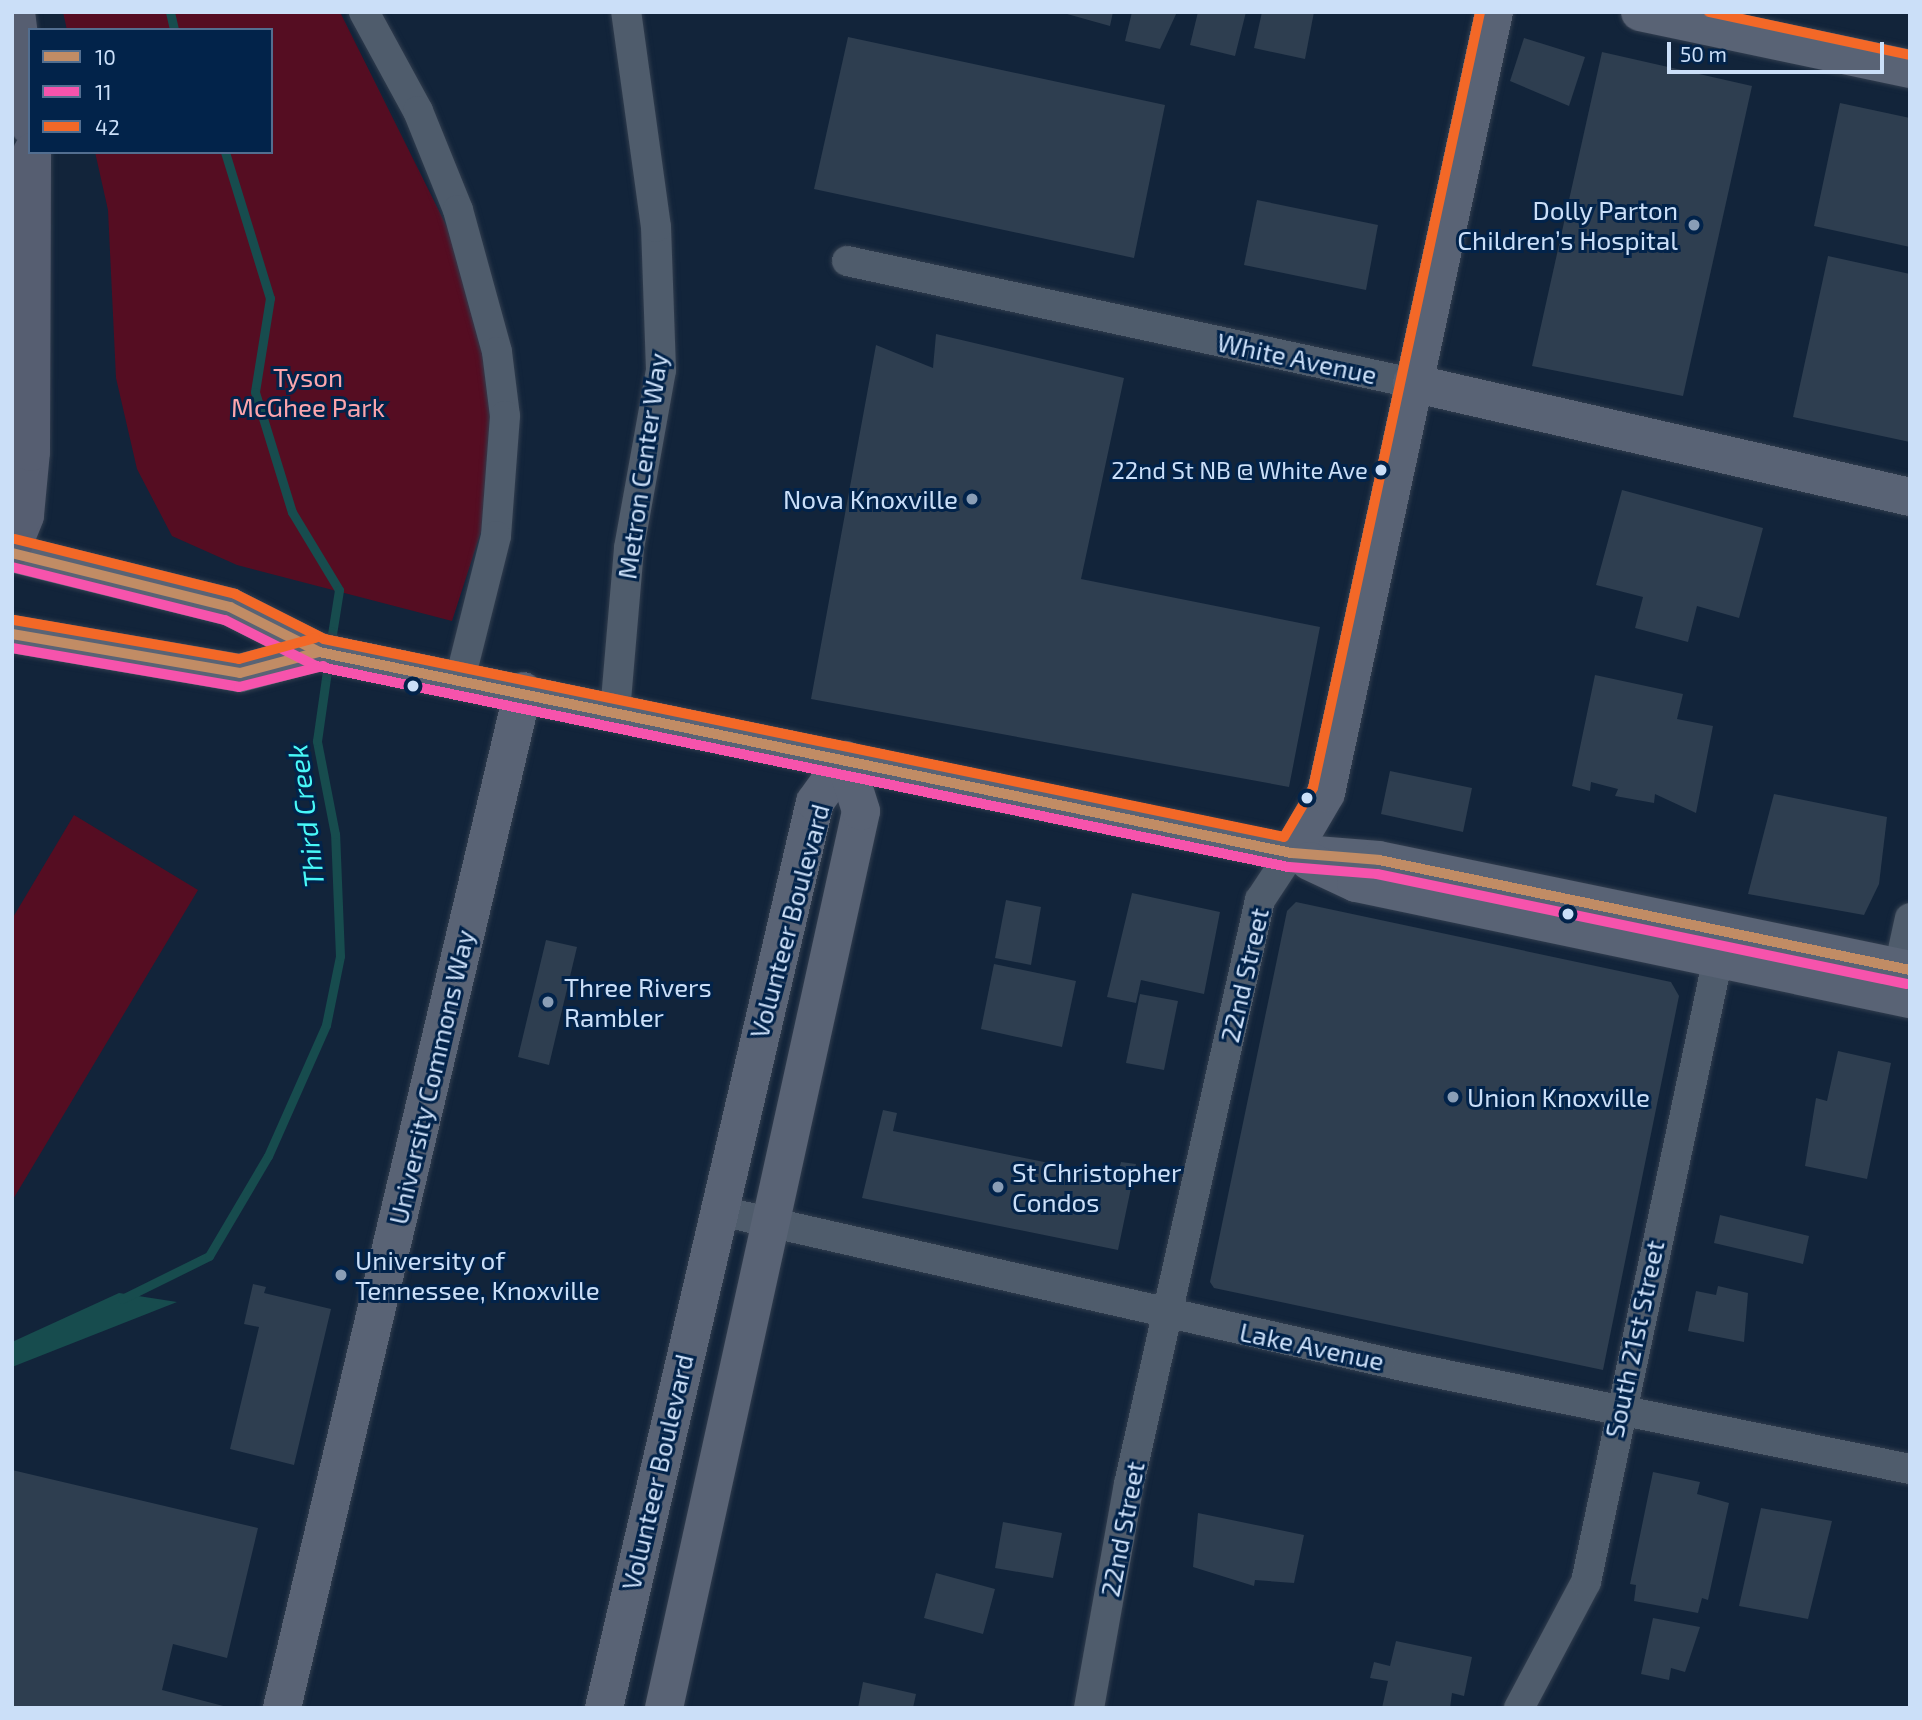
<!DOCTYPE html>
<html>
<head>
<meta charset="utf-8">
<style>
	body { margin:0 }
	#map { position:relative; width:1922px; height:1720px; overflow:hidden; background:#12243a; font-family:"Exo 2",sans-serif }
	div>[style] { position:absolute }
	.green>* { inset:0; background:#550d22 }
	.water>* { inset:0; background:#174c4e }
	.stream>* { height:9px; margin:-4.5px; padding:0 4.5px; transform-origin:4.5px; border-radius:4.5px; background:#174c4e }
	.building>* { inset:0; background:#2e3e50 }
	.roads { filter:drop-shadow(0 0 2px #313d4e) drop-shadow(0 0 2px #313d4e) }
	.street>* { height:30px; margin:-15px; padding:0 15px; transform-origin:15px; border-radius:15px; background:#4f5c6c }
	.secondary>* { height:38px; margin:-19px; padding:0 19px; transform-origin:19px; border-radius:19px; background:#596375 }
	.highway>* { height:38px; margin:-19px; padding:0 19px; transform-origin:19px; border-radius:19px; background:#565e71 }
	.bus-1>* { height:10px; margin:-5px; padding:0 5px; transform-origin:5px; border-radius:5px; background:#c18c65 }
	.bus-2>* { height:10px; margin:-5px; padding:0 5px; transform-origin:5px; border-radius:5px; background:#f653ac }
	.bus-3>* { height:10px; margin:-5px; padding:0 5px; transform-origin:5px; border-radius:5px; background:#f36827 }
	.dots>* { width:19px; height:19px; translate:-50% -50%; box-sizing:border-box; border:4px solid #02234a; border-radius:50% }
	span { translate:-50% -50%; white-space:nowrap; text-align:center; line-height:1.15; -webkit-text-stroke:6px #02234a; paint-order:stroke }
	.bus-label { font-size:24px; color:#cbdff8 }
	.right { translate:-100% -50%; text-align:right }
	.poi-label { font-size:26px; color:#cbdff8 }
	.left { translate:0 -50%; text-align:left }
	.street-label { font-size:26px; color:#cbdff8 }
	.park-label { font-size:26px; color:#fca5ac }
	.water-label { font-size:28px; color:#48f8f8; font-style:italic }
	.frame { position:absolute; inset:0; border:14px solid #cbdff8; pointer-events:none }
	.legend { position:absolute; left:28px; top:28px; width:245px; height:126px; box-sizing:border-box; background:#02234a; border:2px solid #526e90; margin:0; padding:9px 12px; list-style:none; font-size:21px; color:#cbdff8 }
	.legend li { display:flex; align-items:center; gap:14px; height:35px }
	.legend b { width:35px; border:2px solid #526e90 }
	.scale { position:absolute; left:1667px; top:42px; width:217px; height:32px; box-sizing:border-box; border:4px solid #cbdff8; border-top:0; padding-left:9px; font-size:21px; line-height:24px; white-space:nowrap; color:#cbdff8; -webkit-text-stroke:5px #02234a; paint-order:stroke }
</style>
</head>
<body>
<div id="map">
	<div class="green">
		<div style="clip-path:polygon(63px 12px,340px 12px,452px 237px,492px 372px,489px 507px,452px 621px,237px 565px,172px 536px,137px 469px,116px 378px,108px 210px,95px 152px,271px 152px,271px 30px,67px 30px)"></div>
		<div style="clip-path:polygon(74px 815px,198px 890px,12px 1201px,12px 919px)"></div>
	</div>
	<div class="water">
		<div style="clip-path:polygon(119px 1293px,177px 1302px,12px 1367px,12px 1342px)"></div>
	</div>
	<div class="stream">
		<div style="left:170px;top:12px;width:18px;rotate:77deg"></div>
		<div style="left:225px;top:152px;width:153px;rotate:72.9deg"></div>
		<div style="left:270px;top:298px;width:95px;rotate:99.1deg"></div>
		<div style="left:255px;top:392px;width:126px;rotate:72.9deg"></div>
		<div style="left:292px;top:512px;width:91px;rotate:58.9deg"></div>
		<div style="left:339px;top:590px;width:58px;rotate:99deg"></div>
		<div style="left:122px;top:1299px;width:97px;rotate:-26.3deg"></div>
		<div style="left:209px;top:1256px;width:116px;rotate:-59.5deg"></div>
		<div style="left:268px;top:1156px;width:143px;rotate:-66.1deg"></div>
		<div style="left:326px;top:1025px;width:70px;rotate:-78.5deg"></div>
		<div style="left:340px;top:956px;width:122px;rotate:-92.3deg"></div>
		<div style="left:335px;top:834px;width:95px;rotate:-101deg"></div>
		<div style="left:317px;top:741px;width:78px;rotate:-81.9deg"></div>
	</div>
	<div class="building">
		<div style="clip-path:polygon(1060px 12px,1113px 12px,1110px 26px)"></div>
		<div style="clip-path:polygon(1132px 12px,1177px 12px,1160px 49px,1125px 41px)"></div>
		<div style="clip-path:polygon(1198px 12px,1246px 12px,1235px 56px,1190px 45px)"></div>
		<div style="clip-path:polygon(1262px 12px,1314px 12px,1305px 59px,1254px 48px)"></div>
		<div style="clip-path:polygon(848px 37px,1165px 105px,1134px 258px,814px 189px)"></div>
		<div style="clip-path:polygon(1524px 38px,1585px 57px,1569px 106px,1510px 81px)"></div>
		<div style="clip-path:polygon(1602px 52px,1752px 86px,1683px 396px,1532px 366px)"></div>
		<div style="clip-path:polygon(1840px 103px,1910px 118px,1910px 247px,1814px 226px)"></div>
		<div style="clip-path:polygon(1257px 200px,1378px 225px,1366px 290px,1244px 265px)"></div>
		<div style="clip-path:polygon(1828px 256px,1910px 274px,1910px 442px,1793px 417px)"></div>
		<div style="clip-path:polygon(936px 334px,1124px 378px,1081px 579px,1320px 627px,1289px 787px,811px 699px,876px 345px,933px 368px)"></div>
		<div style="clip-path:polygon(1622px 490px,1763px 528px,1739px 618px,1697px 606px,1688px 642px,1635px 628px,1643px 597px,1596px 585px)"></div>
		<div style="clip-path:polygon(1595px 675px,1683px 694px,1677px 719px,1713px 726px,1696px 813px,1655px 794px,1654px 803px,1615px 796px,1618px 789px,1591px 782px,1590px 791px,1572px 786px)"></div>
		<div style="clip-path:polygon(1390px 771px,1472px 788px,1463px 832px,1381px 814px)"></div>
		<div style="clip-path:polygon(1774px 794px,1887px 817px,1879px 884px,1864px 915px,1748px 894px)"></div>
		<div style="clip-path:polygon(1132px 893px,1220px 912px,1204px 994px,1141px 980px,1136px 1003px,1107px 997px)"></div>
		<div style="clip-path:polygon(1006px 900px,1041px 907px,1031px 965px,995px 958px)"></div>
		<div style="clip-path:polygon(1296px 902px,1671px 982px,1679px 996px,1603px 1370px,1214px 1288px,1210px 1282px,1287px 911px)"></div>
		<div style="clip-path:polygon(546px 940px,577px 947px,549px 1065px,518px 1057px)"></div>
		<div style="clip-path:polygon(994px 964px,1076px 981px,1062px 1047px,981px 1029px)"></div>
		<div style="clip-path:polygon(1140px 994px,1178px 1001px,1164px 1070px,1126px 1063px)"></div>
		<div style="clip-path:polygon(1838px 1051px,1891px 1063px,1867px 1179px,1805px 1166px,1816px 1098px,1827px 1101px)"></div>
		<div style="clip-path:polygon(883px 1110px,897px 1113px,893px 1131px,1117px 1177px,1121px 1162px,1136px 1164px,1118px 1250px,862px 1198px)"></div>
		<div style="clip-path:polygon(1720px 1215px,1809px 1236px,1803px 1264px,1714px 1243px)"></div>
		<div style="clip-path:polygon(253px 1284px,266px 1287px,264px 1293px,331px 1309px,294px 1465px,230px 1449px,259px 1327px,244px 1324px)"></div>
		<div style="clip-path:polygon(1718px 1286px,1748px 1293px,1744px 1342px,1688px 1331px,1696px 1291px,1716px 1295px)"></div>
		<div style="clip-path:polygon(12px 1470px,258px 1528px,227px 1658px,173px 1644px,162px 1690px,231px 1708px,12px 1708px)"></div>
		<div style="clip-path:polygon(1653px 1472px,1700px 1482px,1697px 1494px,1729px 1503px,1708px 1600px,1702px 1598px,1698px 1613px,1634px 1601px,1636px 1585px,1630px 1584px)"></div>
		<div style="clip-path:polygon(1761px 1508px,1832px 1521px,1808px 1619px,1739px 1606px)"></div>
		<div style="clip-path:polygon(1198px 1513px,1304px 1535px,1294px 1583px,1255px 1580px,1254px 1586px,1193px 1567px)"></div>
		<div style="clip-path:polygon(1003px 1522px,1062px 1533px,1053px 1578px,995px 1568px)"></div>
		<div style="clip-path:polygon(936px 1573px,995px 1589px,983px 1634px,924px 1618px)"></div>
		<div style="clip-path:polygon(1653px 1618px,1700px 1627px,1685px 1672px,1671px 1668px,1669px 1680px,1641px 1674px)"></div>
		<div style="clip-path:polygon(1396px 1641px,1472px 1657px,1464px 1696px,1452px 1693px,1450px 1708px,1382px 1708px,1388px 1681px,1370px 1678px,1374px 1662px,1390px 1666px)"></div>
		<div style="clip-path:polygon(863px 1682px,916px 1694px,913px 1708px,858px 1708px)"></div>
	</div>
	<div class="roads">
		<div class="street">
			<div style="left:364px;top:12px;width:113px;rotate:61.4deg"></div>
			<div style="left:418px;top:111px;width:107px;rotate:68deg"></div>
			<div style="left:458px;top:210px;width:147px;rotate:74.6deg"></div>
			<div style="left:497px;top:352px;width:64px;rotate:82.9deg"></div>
			<div style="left:505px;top:416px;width:120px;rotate:94.3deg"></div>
			<div style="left:496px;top:536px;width:147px;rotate:104.1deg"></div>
			<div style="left:847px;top:261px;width:578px;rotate:12.18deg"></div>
			<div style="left:615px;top:712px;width:165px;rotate:-85.1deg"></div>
			<div style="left:629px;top:548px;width:181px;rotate:-79.8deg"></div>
			<div style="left:661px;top:370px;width:143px;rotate:-92deg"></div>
			<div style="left:656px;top:227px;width:217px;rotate:-97.9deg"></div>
			<div style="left:1899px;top:968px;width:51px;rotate:-77.6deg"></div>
			<div style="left:716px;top:1210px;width:709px;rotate:12.8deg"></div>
			<div style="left:1407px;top:1367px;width:513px;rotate:11.46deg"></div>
			<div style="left:1089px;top:1708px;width:228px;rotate:-79.9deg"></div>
			<div style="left:1129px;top:1484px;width:599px;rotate:-77.36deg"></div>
			<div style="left:1260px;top:900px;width:56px;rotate:-56.6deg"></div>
			<div style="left:1519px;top:1708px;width:143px;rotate:-62deg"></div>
			<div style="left:1586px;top:1582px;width:638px;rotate:-78.06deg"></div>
		</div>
		<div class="secondary">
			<div style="left:1640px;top:12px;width:276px;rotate:11.9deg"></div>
			<div style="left:1412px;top:383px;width:511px;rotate:12.89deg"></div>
			<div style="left:12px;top:553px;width:225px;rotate:13.9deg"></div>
			<div style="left:230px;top:607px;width:100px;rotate:26.8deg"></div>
			<div style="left:319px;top:652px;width:993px;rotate:11.68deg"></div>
			<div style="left:1291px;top:853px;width:88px;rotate:4.5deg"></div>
			<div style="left:1379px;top:860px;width:542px;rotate:11.7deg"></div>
			<div style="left:12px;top:634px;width:231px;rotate:9.7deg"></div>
			<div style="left:240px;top:673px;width:82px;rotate:-14.9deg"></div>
			<div style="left:1291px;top:853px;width:69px;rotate:-59.7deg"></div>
			<div style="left:1326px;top:793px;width:799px;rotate:-77.86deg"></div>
			<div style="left:1309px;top:861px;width:52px;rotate:25.1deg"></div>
			<div style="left:1356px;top:883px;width:566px;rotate:11.83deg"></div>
			<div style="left:282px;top:1708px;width:1045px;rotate:-76.67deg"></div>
			<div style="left:604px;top:1708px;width:930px;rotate:-76.89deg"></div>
			<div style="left:815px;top:802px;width:52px;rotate:-54.5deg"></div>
			<div style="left:664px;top:1708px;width:918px;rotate:-77.61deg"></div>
			<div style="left:861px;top:811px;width:53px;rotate:-107.4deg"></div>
		</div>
		<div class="highway">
			<div style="left:16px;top:12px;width:115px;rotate:83deg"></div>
			<div style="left:12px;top:548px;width:35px;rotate:-68deg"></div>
			<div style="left:25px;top:515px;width:63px;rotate:-84.6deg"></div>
			<div style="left:31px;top:452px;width:300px;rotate:-89.8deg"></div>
		</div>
	</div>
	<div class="bus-1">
		<div style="left:12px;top:553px;width:225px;rotate:13.9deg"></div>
		<div style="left:230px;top:607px;width:100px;rotate:26.8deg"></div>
		<div style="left:319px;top:652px;width:993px;rotate:11.68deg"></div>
		<div style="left:1291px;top:853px;width:88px;rotate:4.5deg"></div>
		<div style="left:1379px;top:860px;width:542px;rotate:11.7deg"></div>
		<div style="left:12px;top:634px;width:231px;rotate:9.7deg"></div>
		<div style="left:240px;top:673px;width:82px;rotate:-14.9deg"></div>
	</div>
	<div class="bus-2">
		<div style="left:12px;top:567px;width:219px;rotate:14deg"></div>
		<div style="left:225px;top:620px;width:102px;rotate:26.8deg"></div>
		<div style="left:316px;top:666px;width:993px;rotate:11.68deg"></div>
		<div style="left:1288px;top:867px;width:89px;rotate:4.5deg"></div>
		<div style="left:1377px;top:874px;width:541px;rotate:11.73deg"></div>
		<div style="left:12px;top:648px;width:230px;rotate:9.7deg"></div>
		<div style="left:239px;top:687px;width:87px;rotate:-14deg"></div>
	</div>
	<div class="bus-3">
		<div style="left:1709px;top:12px;width:206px;rotate:12.1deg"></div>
		<div style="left:15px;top:539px;width:227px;rotate:14deg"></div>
		<div style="left:235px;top:594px;width:100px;rotate:26.8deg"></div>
		<div style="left:324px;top:639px;width:980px;rotate:11.65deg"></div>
		<div style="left:1284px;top:837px;width:57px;rotate:-59.4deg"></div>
		<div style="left:1313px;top:788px;width:794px;rotate:-77.85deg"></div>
		<div style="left:14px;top:620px;width:228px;rotate:9.8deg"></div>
		<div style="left:239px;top:659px;width:79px;rotate:-15.4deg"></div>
	</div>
	<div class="dots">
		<div style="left:1694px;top:225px;background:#8a9eb6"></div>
		<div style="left:1381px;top:470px;background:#cbdff8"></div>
		<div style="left:972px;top:499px;background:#8a9eb6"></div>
		<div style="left:413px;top:686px;background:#cbdff8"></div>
		<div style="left:1307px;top:798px;background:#cbdff8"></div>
		<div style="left:1568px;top:914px;background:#cbdff8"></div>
		<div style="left:548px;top:1002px;background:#8a9eb6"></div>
		<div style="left:1453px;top:1097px;background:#8a9eb6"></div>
		<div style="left:998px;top:1187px;background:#8a9eb6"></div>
		<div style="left:341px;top:1275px;background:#8a9eb6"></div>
	</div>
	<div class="bus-label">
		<span class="right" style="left:1368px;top:470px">22nd St NB @ White Ave</span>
	</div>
	<div class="poi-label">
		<span class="right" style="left:1678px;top:225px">Dolly Parton<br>Children’s Hospital</span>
		<span class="right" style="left:958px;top:499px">Nova Knoxville</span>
		<span class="left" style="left:564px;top:1002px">Three Rivers<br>Rambler</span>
		<span class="left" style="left:1467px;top:1097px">Union Knoxville</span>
		<span class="left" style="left:1012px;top:1187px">St Christopher<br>Condos</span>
		<span class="left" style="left:355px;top:1275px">University of<br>Tennessee, Knoxville</span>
	</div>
	<div class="street-label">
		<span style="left:1297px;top:358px;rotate:12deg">White Avenue</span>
		<span style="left:642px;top:466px;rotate:-82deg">Metron Center Way</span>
		<span style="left:789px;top:921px;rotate:-75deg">Volunteer Boulevard</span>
		<span style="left:1244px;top:975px;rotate:-77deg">22nd Street</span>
		<span style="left:431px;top:1077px;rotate:-77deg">University Commons Way</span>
		<span style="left:1634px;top:1339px;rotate:-78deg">South 21st Street</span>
		<span style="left:1312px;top:1346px;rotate:12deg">Lake Avenue</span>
		<span style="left:657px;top:1472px;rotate:-77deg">Volunteer Boulevard</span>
		<span style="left:1122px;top:1529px;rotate:-79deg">22nd Street</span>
	</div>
	<div class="park-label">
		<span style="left:308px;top:392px">Tyson<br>McGhee Park</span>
	</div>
	<div class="water-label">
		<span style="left:305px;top:816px;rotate:-97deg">Third Creek</span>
	</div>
	<div class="frame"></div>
	<ul class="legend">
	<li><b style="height:9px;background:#c18c65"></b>10</li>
	<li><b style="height:9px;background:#f653ac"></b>11</li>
	<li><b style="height:9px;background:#f36827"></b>42</li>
	</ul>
	<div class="scale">50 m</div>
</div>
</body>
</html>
